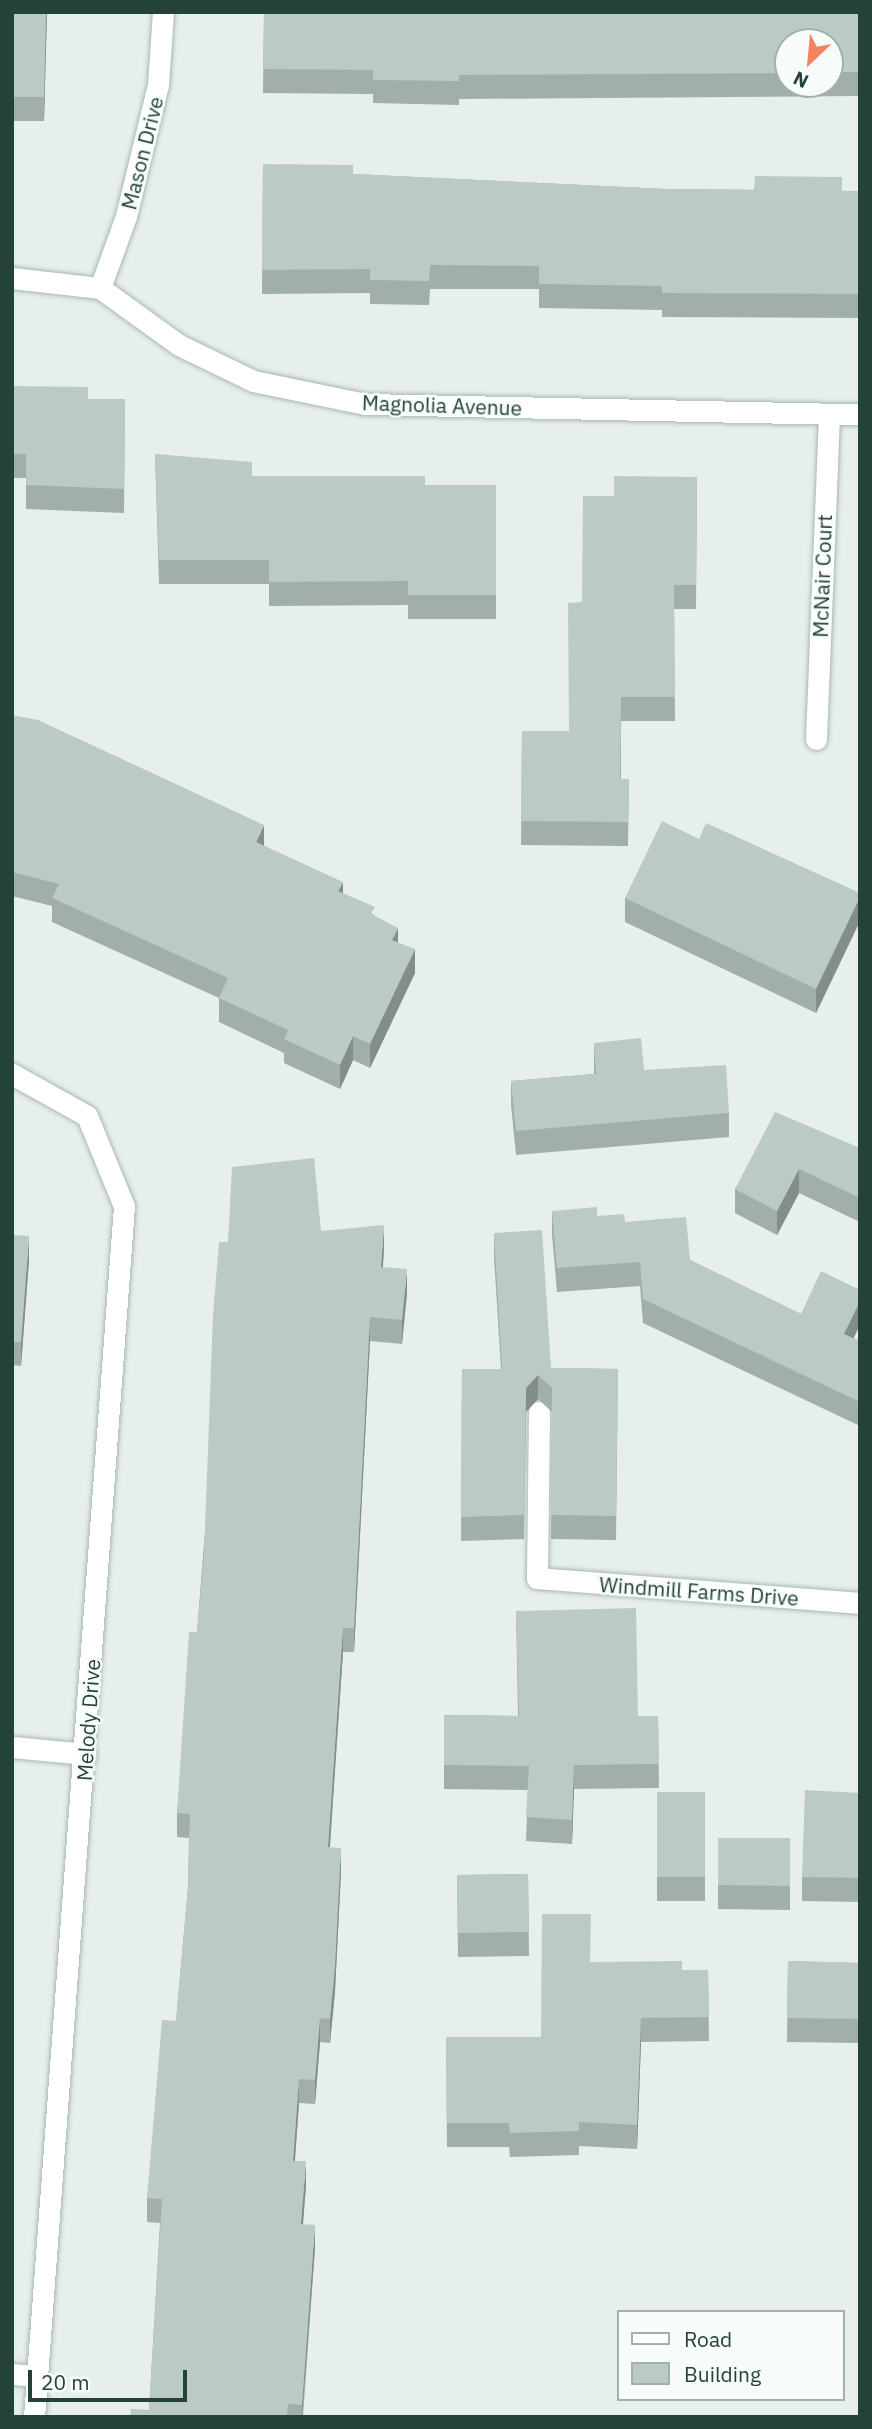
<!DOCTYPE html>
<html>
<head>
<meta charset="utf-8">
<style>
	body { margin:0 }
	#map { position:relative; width:872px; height:2429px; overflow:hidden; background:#e6efeb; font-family:"IBM Plex Sans",sans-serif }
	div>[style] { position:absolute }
	.roads { filter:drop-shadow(0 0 2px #a8b8b2) drop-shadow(0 0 2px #a8b8b2) }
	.minor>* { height:21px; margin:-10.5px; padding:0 10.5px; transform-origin:10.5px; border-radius:10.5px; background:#fff }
	.wall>* { inset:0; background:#a1aea9 }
	.shaded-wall>* { inset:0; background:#838d89 }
	.building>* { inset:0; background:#bbcac4 }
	span { translate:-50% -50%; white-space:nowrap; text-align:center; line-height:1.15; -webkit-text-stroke:5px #f7fbf9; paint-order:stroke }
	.street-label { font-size:21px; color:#24423a }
	.frame { position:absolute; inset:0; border:14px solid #24423a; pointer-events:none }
	.legend { position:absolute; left:617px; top:2310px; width:228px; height:91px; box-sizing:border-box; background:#f7fbf9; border:2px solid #a3b1ad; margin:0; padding:9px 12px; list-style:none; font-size:21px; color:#24423a }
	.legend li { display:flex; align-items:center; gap:14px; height:35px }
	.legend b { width:35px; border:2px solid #a3b1ad }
	.north { position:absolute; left:774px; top:28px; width:70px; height:70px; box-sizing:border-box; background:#f7fbf9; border:2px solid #a3b1ad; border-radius:50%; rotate:206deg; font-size:19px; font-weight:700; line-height:28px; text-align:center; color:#24423a }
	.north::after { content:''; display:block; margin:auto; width:24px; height:32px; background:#f4845f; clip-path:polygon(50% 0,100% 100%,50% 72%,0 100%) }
	.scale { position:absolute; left:28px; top:2370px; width:159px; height:32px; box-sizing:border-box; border:4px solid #24423a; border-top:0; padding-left:9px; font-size:21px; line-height:24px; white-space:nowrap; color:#24423a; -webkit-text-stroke:5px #f7fbf9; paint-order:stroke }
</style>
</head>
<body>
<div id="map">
	<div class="roads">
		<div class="minor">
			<div style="left:12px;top:278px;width:89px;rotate:6.5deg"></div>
			<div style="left:100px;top:288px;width:97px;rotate:35.8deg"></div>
			<div style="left:179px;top:345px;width:82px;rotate:25.9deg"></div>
			<div style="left:253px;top:381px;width:114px;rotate:11.6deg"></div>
			<div style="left:365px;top:404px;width:495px;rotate:1.2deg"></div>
			<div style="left:100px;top:288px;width:77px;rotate:-70.1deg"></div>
			<div style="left:126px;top:216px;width:135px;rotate:-76.3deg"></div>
			<div style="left:158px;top:85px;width:73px;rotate:-86.1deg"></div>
			<div style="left:816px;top:739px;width:325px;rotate:-87.7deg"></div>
			<div style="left:12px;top:1074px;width:86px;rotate:29.2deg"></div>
			<div style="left:87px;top:1116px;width:97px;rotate:67.7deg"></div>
			<div style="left:124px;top:1206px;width:1214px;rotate:94.25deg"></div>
			<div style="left:539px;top:1412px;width:166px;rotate:90.7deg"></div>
			<div style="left:537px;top:1578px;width:324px;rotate:4.4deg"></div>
			<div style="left:12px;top:1747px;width:74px;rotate:5.4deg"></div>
			<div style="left:12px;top:2374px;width:25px;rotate:5deg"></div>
		</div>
	</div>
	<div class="wall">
		<div style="clip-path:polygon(12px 12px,47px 12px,44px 121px,12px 121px)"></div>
		<div style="clip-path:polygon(evenodd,264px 12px,860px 12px,860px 96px,459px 99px,459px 105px,373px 103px,373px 94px,263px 93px,264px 12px,788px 42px,830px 42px,830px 84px,788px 84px,788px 42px)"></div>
		<div style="clip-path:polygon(263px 164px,353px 174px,666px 189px,860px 191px,860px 318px,662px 317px,662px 310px,539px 308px,539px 289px,430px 289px,429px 305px,370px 304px,370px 293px,262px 294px)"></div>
		<div style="clip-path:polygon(12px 386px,88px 399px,125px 399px,124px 513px,26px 509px,26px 478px,12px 478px)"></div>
		<div style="clip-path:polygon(155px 454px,252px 476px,425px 485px,496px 485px,496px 619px,408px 619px,408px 605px,269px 606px,269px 584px,159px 584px)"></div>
		<div style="clip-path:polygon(697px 477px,696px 609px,674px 609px,675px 721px,621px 721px,621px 779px,629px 779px,628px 846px,521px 845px,522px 731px,569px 731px,614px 496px)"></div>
		<div style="clip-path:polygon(12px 715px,264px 846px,343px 893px,375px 916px,398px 942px,415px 973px,370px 1068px,353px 1060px,340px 1089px,284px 1063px,284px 1053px,219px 1022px,219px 998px,52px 922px,52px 906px,12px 896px)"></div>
		<div style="clip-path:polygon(699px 839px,860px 893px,860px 921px,816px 1013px,625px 922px,625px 898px)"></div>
		<div style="clip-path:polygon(594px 1043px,644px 1070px,729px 1113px,729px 1137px,516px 1155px,511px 1105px,511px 1081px,594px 1074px)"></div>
		<div style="clip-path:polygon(860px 1148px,860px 1222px,799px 1193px,777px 1235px,735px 1213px,735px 1189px)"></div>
		<div style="clip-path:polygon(552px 1211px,597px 1216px,625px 1222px,690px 1260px,801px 1314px,860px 1290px,860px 1325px,853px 1338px,860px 1341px,860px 1426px,643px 1323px,640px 1286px,557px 1292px,552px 1235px)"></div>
		<div style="clip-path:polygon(321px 1231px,384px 1249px,383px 1267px,407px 1293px,402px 1344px,370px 1341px,354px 1652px,343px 1652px,330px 1847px,341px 1872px,335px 1991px,330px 2043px,320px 2042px,315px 2104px,299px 2103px,295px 2161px,306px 2185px,303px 2224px,315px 2248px,303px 2417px,130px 2417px,149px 2410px,160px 2223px,147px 2222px,147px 2198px,176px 2021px,188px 1887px,189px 1838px,177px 1837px,177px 1813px,197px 1632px,228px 1242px)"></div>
		<div style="clip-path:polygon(494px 1233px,551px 1368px,618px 1369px,616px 1540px,551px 1539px,552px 1412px,538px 1399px,526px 1412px,524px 1539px,461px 1541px,462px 1369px,501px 1369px,494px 1257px)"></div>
		<div style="clip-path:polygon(12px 1235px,29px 1260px,21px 1366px,12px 1365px)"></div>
		<div style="clip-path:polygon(516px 1611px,638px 1716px,658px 1716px,659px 1788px,574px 1789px,572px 1844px,526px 1841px,528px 1790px,444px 1789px,444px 1715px,518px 1716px)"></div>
		<div style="clip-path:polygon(657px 1792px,705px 1792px,705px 1901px,657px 1901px)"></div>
		<div style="clip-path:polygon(860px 1793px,860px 1902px,802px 1901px,802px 1877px)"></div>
		<div style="clip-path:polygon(718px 1838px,790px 1838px,790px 1910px,718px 1909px)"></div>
		<div style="clip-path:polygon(528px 1874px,529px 1956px,458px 1957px,457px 1875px)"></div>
		<div style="clip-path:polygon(788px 1961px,860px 1963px,860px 2043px,787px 2042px)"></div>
		<div style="clip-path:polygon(591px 1962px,682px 1970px,708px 1970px,709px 2041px,641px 2042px,637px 2149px,579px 2146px,579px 2155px,510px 2157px,509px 2147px,447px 2147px,446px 2037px,541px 2037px)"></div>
	</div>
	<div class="shaded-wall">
		<div style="clip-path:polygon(46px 12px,47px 12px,44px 121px,44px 97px)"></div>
		<div style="clip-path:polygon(264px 825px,264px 849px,256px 842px)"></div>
		<div style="clip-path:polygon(343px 882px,343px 906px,338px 891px)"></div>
		<div style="clip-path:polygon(860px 897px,860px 921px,816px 1013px,816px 989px)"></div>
		<div style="clip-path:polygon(398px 928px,398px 952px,392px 940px)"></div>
		<div style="clip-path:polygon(415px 949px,415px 973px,370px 1068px,370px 1044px)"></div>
		<div style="clip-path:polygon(353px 1036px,353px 1060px,340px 1089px,340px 1065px)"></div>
		<div style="clip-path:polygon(799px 1169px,799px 1193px,777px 1235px,777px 1211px)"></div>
		<div style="clip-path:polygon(384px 1225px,384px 1249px,381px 1291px,381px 1267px)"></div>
		<div style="clip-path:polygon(29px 1236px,29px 1260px,21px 1366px,21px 1342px)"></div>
		<div style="clip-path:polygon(407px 1269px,407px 1293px,402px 1344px,402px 1320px)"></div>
		<div style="clip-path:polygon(860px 1301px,860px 1325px,844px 1358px,844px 1334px)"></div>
		<div style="clip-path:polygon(370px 1317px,370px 1341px,354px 1652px,354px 1628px)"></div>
		<div style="clip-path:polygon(538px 1375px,538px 1399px,526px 1412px,524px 1539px,526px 1388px)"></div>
		<div style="clip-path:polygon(343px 1628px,343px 1652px,328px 1871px,328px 1847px)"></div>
		<div style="clip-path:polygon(574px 1765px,574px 1789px,572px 1844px,572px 1820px)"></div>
		<div style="clip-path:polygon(341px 1848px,341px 1872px,335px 1991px,330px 2043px,330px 2019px)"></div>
		<div style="clip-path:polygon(320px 2018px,320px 2042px,315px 2104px,315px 2080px)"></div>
		<div style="clip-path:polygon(641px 2018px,641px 2042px,637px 2149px,637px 2125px)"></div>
		<div style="clip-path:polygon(299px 2079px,299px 2103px,293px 2185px,293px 2161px)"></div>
		<div style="clip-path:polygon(306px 2161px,306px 2185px,301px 2248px,301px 2224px)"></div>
		<div style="clip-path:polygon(315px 2225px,315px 2248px,302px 2417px,302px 2405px)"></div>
	</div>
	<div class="building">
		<div style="clip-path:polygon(12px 12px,46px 12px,44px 97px,12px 97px)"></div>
		<div style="clip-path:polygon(264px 12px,860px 12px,860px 72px,830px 72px,830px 42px,788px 42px,788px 73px,459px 75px,459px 81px,373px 80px,373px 70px,263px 69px)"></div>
		<div style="clip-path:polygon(263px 164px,353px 165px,353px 174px,666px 189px,754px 190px,755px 176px,842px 177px,842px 191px,860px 191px,860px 294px,662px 293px,662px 286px,539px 284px,539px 266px,430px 265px,429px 281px,370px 280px,370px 269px,262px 270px)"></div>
		<div style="clip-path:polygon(12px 386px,88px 387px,88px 399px,125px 399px,124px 489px,26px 485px,26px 454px,12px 454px)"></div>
		<div style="clip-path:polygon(155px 454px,252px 462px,252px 476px,425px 476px,425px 485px,496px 485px,496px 595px,408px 595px,408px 581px,269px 582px,269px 560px,159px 560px)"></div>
		<div style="clip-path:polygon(614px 476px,697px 477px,696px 585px,674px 585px,675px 697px,621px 697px,620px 779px,629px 779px,628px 822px,521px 821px,522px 731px,569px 731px,568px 603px,582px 602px,583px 496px,614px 496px)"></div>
		<div style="clip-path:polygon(12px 715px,38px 720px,264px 825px,256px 842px,343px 882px,338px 891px,375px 907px,371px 914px,398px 928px,392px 940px,415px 949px,370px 1044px,353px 1036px,340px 1065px,284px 1039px,288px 1030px,219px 998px,228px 978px,52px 898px,59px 884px,12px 872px)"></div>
		<div style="clip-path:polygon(662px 821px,699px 839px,706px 823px,860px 893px,860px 897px,816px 989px,625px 898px)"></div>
		<div style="clip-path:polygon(641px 1038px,644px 1070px,726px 1065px,729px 1113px,516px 1131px,511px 1081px,596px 1074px,594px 1043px)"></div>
		<div style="clip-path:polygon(775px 1112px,860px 1148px,860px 1198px,799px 1169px,777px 1211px,735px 1189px)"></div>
		<div style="clip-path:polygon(314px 1158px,321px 1231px,384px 1225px,381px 1267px,407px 1269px,402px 1320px,370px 1317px,354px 1628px,343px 1628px,328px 1847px,341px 1848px,335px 1967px,330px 2019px,320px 2018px,315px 2080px,299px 2079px,293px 2161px,306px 2161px,301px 2224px,315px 2225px,302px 2405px,288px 2404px,287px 2417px,130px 2417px,131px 2409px,149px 2410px,162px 2199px,147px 2198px,162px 2020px,176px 2021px,188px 1887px,190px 1814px,177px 1813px,189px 1632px,197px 1632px,204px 1556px,213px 1315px,219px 1242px,228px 1242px,232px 1167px)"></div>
		<div style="clip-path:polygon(597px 1207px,597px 1216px,624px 1214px,625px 1222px,686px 1217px,690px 1260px,801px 1314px,821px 1271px,860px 1290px,860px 1301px,844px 1334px,860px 1341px,860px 1402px,643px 1299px,640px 1262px,557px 1268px,552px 1211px)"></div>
		<div style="clip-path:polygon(542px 1230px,551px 1368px,618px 1369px,616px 1516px,551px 1515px,552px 1388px,538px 1375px,526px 1388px,524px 1515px,461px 1517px,462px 1369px,502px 1369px,494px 1233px)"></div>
		<div style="clip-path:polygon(12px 1235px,29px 1236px,21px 1342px,12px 1342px)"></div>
		<div style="clip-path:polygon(636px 1608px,638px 1716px,658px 1716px,659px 1764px,574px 1765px,572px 1820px,526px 1817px,529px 1766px,444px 1765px,444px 1715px,519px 1716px,516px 1611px)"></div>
		<div style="clip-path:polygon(805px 1790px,860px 1793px,860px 1878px,802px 1877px)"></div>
		<div style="clip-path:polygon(657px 1792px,705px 1792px,705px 1877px,657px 1877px)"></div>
		<div style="clip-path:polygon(718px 1838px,790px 1838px,790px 1886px,718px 1885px)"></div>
		<div style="clip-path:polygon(528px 1874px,529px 1932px,458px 1933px,457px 1875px)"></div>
		<div style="clip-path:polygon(542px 1914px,591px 1914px,590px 1962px,682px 1961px,682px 1970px,708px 1970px,709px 2017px,641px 2018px,637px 2125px,579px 2122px,579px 2131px,510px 2133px,509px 2123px,447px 2123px,446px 2037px,541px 2037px)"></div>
		<div style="clip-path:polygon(788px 1961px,860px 1963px,860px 2019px,787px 2018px)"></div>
	</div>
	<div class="street-label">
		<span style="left:142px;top:153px;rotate:-76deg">Mason Drive</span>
		<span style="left:442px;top:405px;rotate:2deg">Magnolia Avenue</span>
		<span style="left:822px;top:576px;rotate:-88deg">McNair Court</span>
		<span style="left:699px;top:1591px;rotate:4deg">Windmill Farms Drive</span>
		<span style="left:88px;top:1720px;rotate:-86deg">Melody Drive</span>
	</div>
	<div class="frame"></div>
	<ul class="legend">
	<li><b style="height:9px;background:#fff"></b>Road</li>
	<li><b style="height:19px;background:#bbcac4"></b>Building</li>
	</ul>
	<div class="north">N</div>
	<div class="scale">20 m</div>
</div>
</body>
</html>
